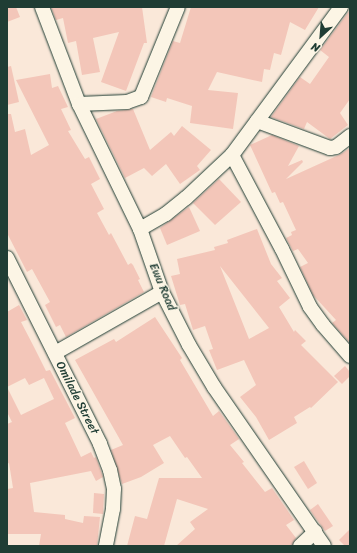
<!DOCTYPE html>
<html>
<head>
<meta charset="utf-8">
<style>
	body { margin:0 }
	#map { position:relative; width:357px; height:553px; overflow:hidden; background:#fae8d9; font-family:Sriracha,sans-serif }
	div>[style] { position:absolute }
	.building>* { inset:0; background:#f3c6b9 }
	.roads { filter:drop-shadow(0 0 1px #1f3d34) drop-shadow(0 0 1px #1f3d34) }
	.street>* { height:14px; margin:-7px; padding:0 7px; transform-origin:7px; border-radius:7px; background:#fcf5e5 }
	span { translate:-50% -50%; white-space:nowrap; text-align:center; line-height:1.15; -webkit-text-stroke:3px #fcf5e5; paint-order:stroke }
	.street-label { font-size:12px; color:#1f3d34 }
	.frame { position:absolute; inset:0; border:8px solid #1f3d34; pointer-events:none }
	.north { position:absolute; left:301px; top:16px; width:40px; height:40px; -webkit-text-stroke:3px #fcf5e5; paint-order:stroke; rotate:206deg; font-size:11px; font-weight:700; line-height:16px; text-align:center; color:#1f3d34 }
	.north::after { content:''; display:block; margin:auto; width:14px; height:18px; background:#1f3d34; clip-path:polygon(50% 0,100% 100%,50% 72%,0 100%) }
</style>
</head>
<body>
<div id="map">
	<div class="building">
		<div style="clip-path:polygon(7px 7px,16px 7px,20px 17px,7px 22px)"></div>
		<div style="clip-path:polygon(51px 7px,142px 7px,147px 43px,144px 43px,126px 91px,101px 82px,119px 32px,93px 38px,100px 72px,82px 75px,76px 41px,68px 43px,63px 18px,56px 20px)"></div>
		<div style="clip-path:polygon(191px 7px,319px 7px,305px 30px,290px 22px,281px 55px,274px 53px,270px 70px,264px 69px,262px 82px,217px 72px,208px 90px,238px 93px,233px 129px,190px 123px,192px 106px,167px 98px,166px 102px,151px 97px,173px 41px,180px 43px)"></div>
		<div style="clip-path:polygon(350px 10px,350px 99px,340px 113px,348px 125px,330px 139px,307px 122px,304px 129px,271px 117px,300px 77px,310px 84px,329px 57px,320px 50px)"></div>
		<div style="clip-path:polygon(11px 66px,19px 102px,7px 105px,7px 67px)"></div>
		<div style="clip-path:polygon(50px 74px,52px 88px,58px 86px,68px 107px,61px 109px,71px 130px,68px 131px,85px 159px,89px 157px,100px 179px,91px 184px,104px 209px,97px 213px,109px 235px,111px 233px,128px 265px,131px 263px,133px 265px,140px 279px,138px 280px,144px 292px,66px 337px,60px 325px,56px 327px,45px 305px,50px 302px,32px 269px,27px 272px,7px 233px,7px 114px,11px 114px,15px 132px,25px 129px,31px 155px,49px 145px,16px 80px)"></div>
		<div style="clip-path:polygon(133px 109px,150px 150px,171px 132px,174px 136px,182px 126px,211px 150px,197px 166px,200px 170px,180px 184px,166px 164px,152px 176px,144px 168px,125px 178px,96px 119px,117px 111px)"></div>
		<div style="clip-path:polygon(272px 135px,299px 146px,288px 166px,302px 160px,303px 162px,286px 179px,341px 154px,350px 148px,350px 343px,332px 323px,336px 320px,313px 295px,300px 267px,308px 263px,298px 249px,293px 251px,286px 238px,292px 235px,291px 232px,296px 230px,283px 202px,280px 203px,275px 192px,272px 193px,250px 145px)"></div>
		<div style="clip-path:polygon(219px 179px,241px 202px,215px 225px,193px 203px)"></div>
		<div style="clip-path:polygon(189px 207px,200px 231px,167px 245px,160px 228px)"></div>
		<div style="clip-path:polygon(evenodd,257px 229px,271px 264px,282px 278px,277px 281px,290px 298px,279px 307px,294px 332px,295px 330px,306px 341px,301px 345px,338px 382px,311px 408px,310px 407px,294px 417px,297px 423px,269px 440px,256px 417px,240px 397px,256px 385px,244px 360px,217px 370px,209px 350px,213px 349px,205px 326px,193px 330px,185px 304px,180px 305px,171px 276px,180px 274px,177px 259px,215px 250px,214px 247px,228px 243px,227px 240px,257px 229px,220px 266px,269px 328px,249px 339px,220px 266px)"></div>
		<div style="clip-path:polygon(evenodd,19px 305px,27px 320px,21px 322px,34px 347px,46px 371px,50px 370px,75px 418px,65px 423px,81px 457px,91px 452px,94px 458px,96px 457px,103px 477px,96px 481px,91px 471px,30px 483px,34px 512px,65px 515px,65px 519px,83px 523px,84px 516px,100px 517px,97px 546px,39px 546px,41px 534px,7px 534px,7px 489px,13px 488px,9px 463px,7px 464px,7px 424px,12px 422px,7px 412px,7px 312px,19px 305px,25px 378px,29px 385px,44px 378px,54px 399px,21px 415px,7px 387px,25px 378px)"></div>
		<div style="clip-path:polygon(155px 317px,182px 358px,180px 360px,213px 416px,219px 411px,239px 439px,230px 445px,244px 462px,242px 463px,265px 492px,272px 488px,294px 520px,286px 525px,296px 538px,292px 546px,176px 546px,195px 529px,190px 522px,208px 509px,177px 499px,164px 546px,127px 546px,135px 516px,147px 519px,159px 478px,202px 478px,187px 457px,185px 458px,170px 436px,153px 445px,164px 463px,141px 477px,122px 484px,111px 450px,123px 445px,75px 360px,114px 339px,116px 342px)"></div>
		<div style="clip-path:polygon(345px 366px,350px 372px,350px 376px,342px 384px,334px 376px)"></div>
		<div style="clip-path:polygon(304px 461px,317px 483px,308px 489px,294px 467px)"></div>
		<div style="clip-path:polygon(94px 493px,104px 494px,103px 514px,93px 513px)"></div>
		<div style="clip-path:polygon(318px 504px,333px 526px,325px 531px,310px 510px)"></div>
		<div style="clip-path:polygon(350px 529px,350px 546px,345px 546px,339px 540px)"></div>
	</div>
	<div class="roads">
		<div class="street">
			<div style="left:42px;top:7px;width:104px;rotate:69.1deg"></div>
			<div style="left:79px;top:104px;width:139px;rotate:64deg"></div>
			<div style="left:140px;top:229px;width:67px;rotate:70.8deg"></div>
			<div style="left:162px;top:292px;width:59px;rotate:63deg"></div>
			<div style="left:189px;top:345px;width:49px;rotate:59.2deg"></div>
			<div style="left:214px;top:387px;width:193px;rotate:55.3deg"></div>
			<div style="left:79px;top:104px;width:48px;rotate:-2.4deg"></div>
			<div style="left:127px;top:102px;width:15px;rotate:-20deg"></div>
			<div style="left:141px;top:97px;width:97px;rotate:-67.7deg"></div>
			<div style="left:257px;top:121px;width:78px;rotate:20.3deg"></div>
			<div style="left:330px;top:148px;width:6px;rotate:-9deg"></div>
			<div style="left:336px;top:147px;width:18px;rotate:-38deg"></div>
			<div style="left:232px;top:155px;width:106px;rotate:62deg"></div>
			<div style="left:282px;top:249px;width:64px;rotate:64.2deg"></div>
			<div style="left:310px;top:307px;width:22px;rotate:54deg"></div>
			<div style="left:323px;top:325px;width:41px;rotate:48.9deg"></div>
			<div style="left:140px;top:229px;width:30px;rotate:-30deg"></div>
			<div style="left:166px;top:214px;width:26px;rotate:-39deg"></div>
			<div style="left:186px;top:198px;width:63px;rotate:-43.1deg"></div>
			<div style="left:232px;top:155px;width:184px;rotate:-53.6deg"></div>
			<div style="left:7px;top:258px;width:208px;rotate:63.4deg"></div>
			<div style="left:100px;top:444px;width:28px;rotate:69deg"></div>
			<div style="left:110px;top:470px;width:19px;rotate:78deg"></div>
			<div style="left:114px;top:489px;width:20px;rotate:93deg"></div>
			<div style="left:113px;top:509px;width:38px;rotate:101deg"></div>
			<div style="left:55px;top:353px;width:123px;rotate:-29.7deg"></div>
			<div style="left:300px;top:546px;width:21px;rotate:-43deg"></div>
		</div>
	</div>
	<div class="street-label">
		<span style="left:162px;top:287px;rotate:67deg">Ewu Road</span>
		<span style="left:77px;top:398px;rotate:63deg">Omilade Street</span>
	</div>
	<div class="frame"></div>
	<div class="north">N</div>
</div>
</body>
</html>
